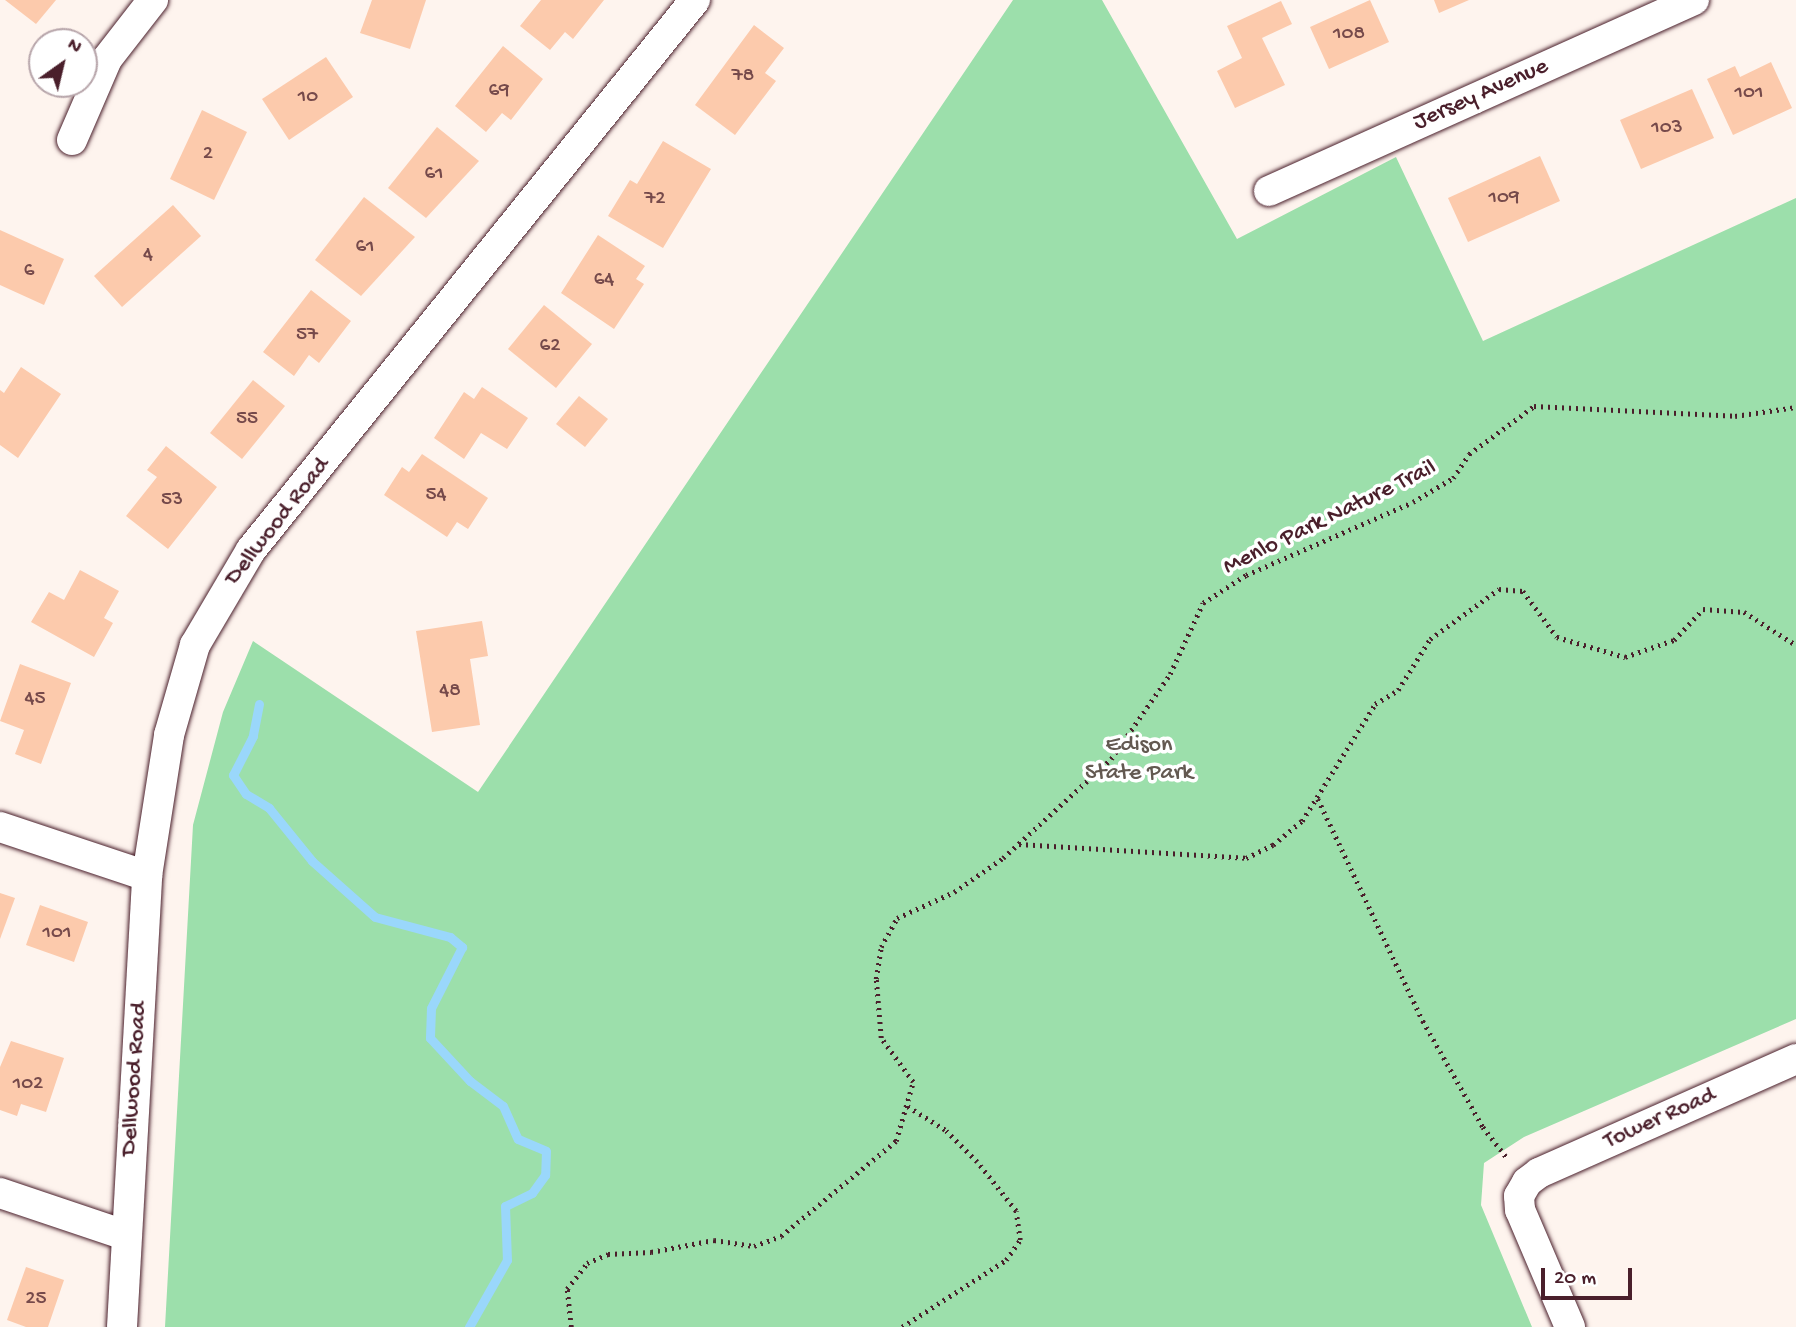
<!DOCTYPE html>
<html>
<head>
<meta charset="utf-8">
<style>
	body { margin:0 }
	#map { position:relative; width:1796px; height:1327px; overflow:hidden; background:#fef4ee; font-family:"Gochi Hand",sans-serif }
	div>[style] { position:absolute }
	.green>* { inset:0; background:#9cdfab }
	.stream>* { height:9px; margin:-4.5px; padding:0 4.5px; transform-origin:4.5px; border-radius:4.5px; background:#9ad7fb }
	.building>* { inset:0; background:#fccaac }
	.path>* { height:4.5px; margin-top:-2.25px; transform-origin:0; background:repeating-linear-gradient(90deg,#4a1f2b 0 2px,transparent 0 7px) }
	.roads { filter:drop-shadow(0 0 2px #4a1f2b) drop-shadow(0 0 2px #4a1f2b) }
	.minor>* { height:30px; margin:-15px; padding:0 15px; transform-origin:15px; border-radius:15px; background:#fff }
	span { translate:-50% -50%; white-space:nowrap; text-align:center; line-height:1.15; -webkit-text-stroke:7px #fff; paint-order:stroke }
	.number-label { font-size:21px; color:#764a4b }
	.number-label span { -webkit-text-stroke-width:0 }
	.street-label { font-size:24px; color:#4a1f2b }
	.park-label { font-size:24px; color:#635951 }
	.north { position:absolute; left:28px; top:28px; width:70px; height:70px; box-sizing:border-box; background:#fff; border:2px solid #b7a5aa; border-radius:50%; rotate:34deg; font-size:19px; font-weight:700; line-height:28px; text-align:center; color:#4a1f2b }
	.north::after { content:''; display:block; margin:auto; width:24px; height:32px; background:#4a1f2b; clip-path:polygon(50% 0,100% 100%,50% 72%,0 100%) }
	.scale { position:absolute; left:1541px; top:1268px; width:91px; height:32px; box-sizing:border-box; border:4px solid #4a1f2b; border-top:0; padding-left:9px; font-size:21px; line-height:24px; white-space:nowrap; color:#4a1f2b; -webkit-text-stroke:5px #fff; paint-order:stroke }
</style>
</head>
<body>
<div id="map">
	<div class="green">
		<div style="clip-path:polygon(1013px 0,1102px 0,1237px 239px,1396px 157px,1483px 341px,1796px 198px,1796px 1019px,1524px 1137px,1484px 1163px,1481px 1205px,1532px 1327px,165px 1327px,193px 825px,223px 712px,253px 641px,478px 792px)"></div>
	</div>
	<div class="stream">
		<div style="left:259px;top:704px;width:33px;rotate:101deg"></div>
		<div style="left:253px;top:736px;width:44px;rotate:117.1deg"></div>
		<div style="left:233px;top:775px;width:23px;rotate:56deg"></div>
		<div style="left:246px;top:794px;width:27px;rotate:31deg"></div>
		<div style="left:269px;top:808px;width:68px;rotate:50.9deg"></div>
		<div style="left:312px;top:861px;width:84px;rotate:41.6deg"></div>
		<div style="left:375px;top:917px;width:78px;rotate:14.9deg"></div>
		<div style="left:450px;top:937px;width:16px;rotate:40deg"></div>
		<div style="left:462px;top:947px;width:68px;rotate:116.9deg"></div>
		<div style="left:431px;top:1008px;width:30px;rotate:92deg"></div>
		<div style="left:430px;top:1038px;width:59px;rotate:47.1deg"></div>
		<div style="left:470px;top:1081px;width:41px;rotate:37.1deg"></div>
		<div style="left:503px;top:1106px;width:36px;rotate:66deg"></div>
		<div style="left:518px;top:1139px;width:30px;rotate:23deg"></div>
		<div style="left:546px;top:1151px;width:24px;rotate:92deg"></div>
		<div style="left:545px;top:1175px;width:22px;rotate:126deg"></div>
		<div style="left:532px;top:1193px;width:30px;rotate:154deg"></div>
		<div style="left:505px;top:1206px;width:54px;rotate:87.9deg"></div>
		<div style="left:507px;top:1260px;width:77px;rotate:119.6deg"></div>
	</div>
	<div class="building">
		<div style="clip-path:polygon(5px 0,56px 0,36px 24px)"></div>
		<div style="clip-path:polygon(372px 0,426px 0,410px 49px,360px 33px)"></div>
		<div style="clip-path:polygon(541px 0,604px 0,573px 39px,565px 32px,550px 50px,520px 26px)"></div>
		<div style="clip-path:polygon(1370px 0,1389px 42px,1329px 69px,1310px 27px)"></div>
		<div style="clip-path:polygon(1434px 0,1469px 0,1439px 13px)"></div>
		<div style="clip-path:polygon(1281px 1px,1292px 24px,1262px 38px,1285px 85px,1235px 108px,1217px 71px,1242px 58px,1227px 26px)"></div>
		<div style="clip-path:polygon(754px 25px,784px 48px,765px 73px,776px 81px,735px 135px,695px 105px)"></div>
		<div style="clip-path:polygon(503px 46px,543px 79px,511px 120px,502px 113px,486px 132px,455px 106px)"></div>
		<div style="clip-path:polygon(326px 57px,353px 97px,289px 140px,262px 99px)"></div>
		<div style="clip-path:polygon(1771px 62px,1792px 108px,1733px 135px,1707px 79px,1735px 66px,1740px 77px)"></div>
		<div style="clip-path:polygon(1692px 89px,1714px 138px,1641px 169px,1620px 120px)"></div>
		<div style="clip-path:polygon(202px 110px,247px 132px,214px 200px,170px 179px)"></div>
		<div style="clip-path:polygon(437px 127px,479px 161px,426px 218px,388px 188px)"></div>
		<div style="clip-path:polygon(663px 141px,711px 169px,663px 248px,608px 216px,630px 180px,637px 184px)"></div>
		<div style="clip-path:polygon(1540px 156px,1560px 201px,1468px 242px,1448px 198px)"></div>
		<div style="clip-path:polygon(364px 197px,415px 237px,361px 296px,315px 260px)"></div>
		<div style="clip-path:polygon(173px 205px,201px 236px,122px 307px,94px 276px)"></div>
		<div style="clip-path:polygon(0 230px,64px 259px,44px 305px,0 285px)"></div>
		<div style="clip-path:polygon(598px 235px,645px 266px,636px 279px,644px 284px,614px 329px,561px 293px)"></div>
		<div style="clip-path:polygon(311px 290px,351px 321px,319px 363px,309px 355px,294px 376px,263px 352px)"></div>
		<div style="clip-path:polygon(544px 305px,592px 344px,556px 388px,508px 349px)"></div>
		<div style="clip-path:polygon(21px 367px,61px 394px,18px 458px,0 445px,0 390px,4px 393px)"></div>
		<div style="clip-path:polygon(253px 380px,285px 406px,242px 459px,210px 433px)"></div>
		<div style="clip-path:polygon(482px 387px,528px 418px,507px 449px,481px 433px,464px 459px,434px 438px,464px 392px,474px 399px)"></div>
		<div style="clip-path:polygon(579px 396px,608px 419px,585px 447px,556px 424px)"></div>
		<div style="clip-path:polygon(166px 446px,217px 487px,168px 549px,126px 516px,157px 477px,147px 470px)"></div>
		<div style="clip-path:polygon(422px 454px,488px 498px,468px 529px,457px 522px,447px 537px,384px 495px,402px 467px,409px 472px)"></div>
		<div style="clip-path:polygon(80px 570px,119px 591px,104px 618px,113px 623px,94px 657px,31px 622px,49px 592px,64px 600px)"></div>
		<div style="clip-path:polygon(482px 621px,488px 656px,470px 659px,480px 725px,432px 732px,416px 631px)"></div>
		<div style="clip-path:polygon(20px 664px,71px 683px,41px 764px,15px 754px,24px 730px,0 721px)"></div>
		<div style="clip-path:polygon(0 893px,15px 898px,0 939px)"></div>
		<div style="clip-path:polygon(40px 905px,88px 922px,74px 962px,26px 945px)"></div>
		<div style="clip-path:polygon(11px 1041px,64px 1058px,46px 1112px,21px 1104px,17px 1116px,0 1110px,0 1067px)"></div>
		<div style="clip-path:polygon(26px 1267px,64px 1280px,48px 1327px,26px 1327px,7px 1320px)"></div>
	</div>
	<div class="path">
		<div style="left:1318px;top:799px;width:246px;rotate:64.7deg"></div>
		<div style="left:1423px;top:1021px;width:122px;rotate:60.5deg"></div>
		<div style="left:1483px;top:1127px;width:41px;rotate:52deg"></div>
		<div style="left:1019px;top:844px;width:227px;rotate:3.5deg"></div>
		<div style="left:1246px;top:858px;width:30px;rotate:-26deg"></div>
		<div style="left:1273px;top:845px;width:38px;rotate:-40deg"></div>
		<div style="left:1302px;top:821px;width:138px;rotate:-58deg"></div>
		<div style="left:1375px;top:704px;width:27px;rotate:-31deg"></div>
		<div style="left:1398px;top:690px;width:60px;rotate:-57.9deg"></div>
		<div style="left:1430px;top:639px;width:85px;rotate:-35.9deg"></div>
		<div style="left:1499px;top:589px;width:24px;rotate:5deg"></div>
		<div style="left:1523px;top:591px;width:57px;rotate:53.5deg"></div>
		<div style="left:1557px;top:637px;width:71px;rotate:16.4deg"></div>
		<div style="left:1625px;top:657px;width:52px;rotate:-19.1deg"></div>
		<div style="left:1674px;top:640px;width:42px;rotate:-46.9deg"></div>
		<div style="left:1703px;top:609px;width:41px;rotate:4.2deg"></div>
		<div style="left:1744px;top:612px;width:62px;rotate:32.4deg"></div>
		<div style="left:571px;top:1327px;width:38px;rotate:-96deg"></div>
		<div style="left:567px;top:1289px;width:33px;rotate:-52deg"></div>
		<div style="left:587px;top:1263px;width:23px;rotate:-23deg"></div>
		<div style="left:608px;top:1254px;width:43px;rotate:-2.7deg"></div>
		<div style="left:651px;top:1252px;width:64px;rotate:-10.8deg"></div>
		<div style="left:714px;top:1240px;width:40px;rotate:8.5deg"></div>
		<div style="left:754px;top:1246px;width:29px;rotate:-20deg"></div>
		<div style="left:781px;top:1236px;width:149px;rotate:-39.6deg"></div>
		<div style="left:896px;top:1141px;width:61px;rotate:-73.9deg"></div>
		<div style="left:913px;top:1082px;width:54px;rotate:-126deg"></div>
		<div style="left:881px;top:1038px;width:59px;rotate:-94.8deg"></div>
		<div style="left:876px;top:979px;width:32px;rotate:-81deg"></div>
		<div style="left:881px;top:947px;width:33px;rotate:-61deg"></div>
		<div style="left:897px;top:918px;width:63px;rotate:-24.5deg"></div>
		<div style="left:954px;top:892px;width:60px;rotate:-34.8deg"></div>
		<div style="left:1003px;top:858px;width:147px;rotate:-42.5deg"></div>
		<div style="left:1111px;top:759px;width:103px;rotate:-55.2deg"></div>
		<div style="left:1170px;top:674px;width:78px;rotate:-65.1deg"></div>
		<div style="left:1203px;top:603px;width:51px;rotate:-33.1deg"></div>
		<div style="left:1246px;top:575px;width:182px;rotate:-23.6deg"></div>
		<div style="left:1413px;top:502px;width:47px;rotate:-31deg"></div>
		<div style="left:1453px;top:478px;width:29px;rotate:-56deg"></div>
		<div style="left:1469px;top:454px;width:81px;rotate:-36.4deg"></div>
		<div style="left:1534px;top:406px;width:201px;rotate:2.8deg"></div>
		<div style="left:1735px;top:416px;width:62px;rotate:-8.4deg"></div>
		<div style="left:902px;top:1327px;width:124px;rotate:-32.8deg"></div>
		<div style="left:1006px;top:1260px;width:24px;rotate:-55deg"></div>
		<div style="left:1020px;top:1240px;width:29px;rotate:-98deg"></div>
		<div style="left:1016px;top:1211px;width:63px;rotate:-128.5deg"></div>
		<div style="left:977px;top:1162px;width:45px;rotate:-135deg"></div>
		<div style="left:945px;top:1130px;width:44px;rotate:-148.1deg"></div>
	</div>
	<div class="roads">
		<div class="minor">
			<div style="left:72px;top:140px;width:88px;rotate:-66.6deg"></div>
			<div style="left:107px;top:59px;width:75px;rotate:-52.1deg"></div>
			<div style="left:1269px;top:191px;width:466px;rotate:-24.2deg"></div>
			<div style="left:0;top:827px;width:155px;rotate:18.4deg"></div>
			<div style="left:0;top:1193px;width:132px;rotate:18.6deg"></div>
			<div style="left:122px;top:1327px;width:452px;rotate:-86.8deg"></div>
			<div style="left:147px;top:876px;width:143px;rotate:-81.1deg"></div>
			<div style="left:169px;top:735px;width:94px;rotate:-73.9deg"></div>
			<div style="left:195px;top:645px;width:110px;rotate:-59.5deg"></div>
			<div style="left:251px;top:550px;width:707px;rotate:-51.09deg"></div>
			<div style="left:1570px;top:1327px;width:127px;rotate:-113.1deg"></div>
			<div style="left:1520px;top:1210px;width:14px;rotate:-94deg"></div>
			<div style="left:1519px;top:1196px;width:16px;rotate:-60deg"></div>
			<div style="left:1527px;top:1182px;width:15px;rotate:-37deg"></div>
			<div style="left:1539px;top:1173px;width:281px;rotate:-23.9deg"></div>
		</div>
	</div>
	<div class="number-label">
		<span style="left:1349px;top:35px">108</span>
		<span style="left:743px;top:77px">78</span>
		<span style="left:499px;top:92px">69</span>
		<span style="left:1749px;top:94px">101</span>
		<span style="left:308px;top:98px">10</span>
		<span style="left:1667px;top:129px">103</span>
		<span style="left:208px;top:155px">2</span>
		<span style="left:434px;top:175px">61</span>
		<span style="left:1504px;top:199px">109</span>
		<span style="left:655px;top:200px">72</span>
		<span style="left:365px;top:248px">61</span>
		<span style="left:148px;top:256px">4</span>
		<span style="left:29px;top:272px">6</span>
		<span style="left:604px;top:281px">64</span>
		<span style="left:307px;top:336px">57</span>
		<span style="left:550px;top:347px">62</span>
		<span style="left:247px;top:420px">55</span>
		<span style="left:436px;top:496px">54</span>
		<span style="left:172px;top:501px">53</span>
		<span style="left:450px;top:692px">48</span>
		<span style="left:35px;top:700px">45</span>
		<span style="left:57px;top:934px">101</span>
		<span style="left:28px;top:1085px">102</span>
		<span style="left:36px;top:1300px">25</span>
	</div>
	<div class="street-label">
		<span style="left:1481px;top:95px;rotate:-24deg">Jersey Avenue</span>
		<span style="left:1330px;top:518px;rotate:-26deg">Menlo Park Nature Trail</span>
		<span style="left:278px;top:522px;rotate:-52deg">Dellwood Road</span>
		<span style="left:135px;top:1079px;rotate:-86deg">Dellwood Road</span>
		<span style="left:1660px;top:1119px;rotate:-24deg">Tower Road</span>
	</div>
	<div class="park-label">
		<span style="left:1139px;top:760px">Edison<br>State Park</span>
	</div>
	<div class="north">N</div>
	<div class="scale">20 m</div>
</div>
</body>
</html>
